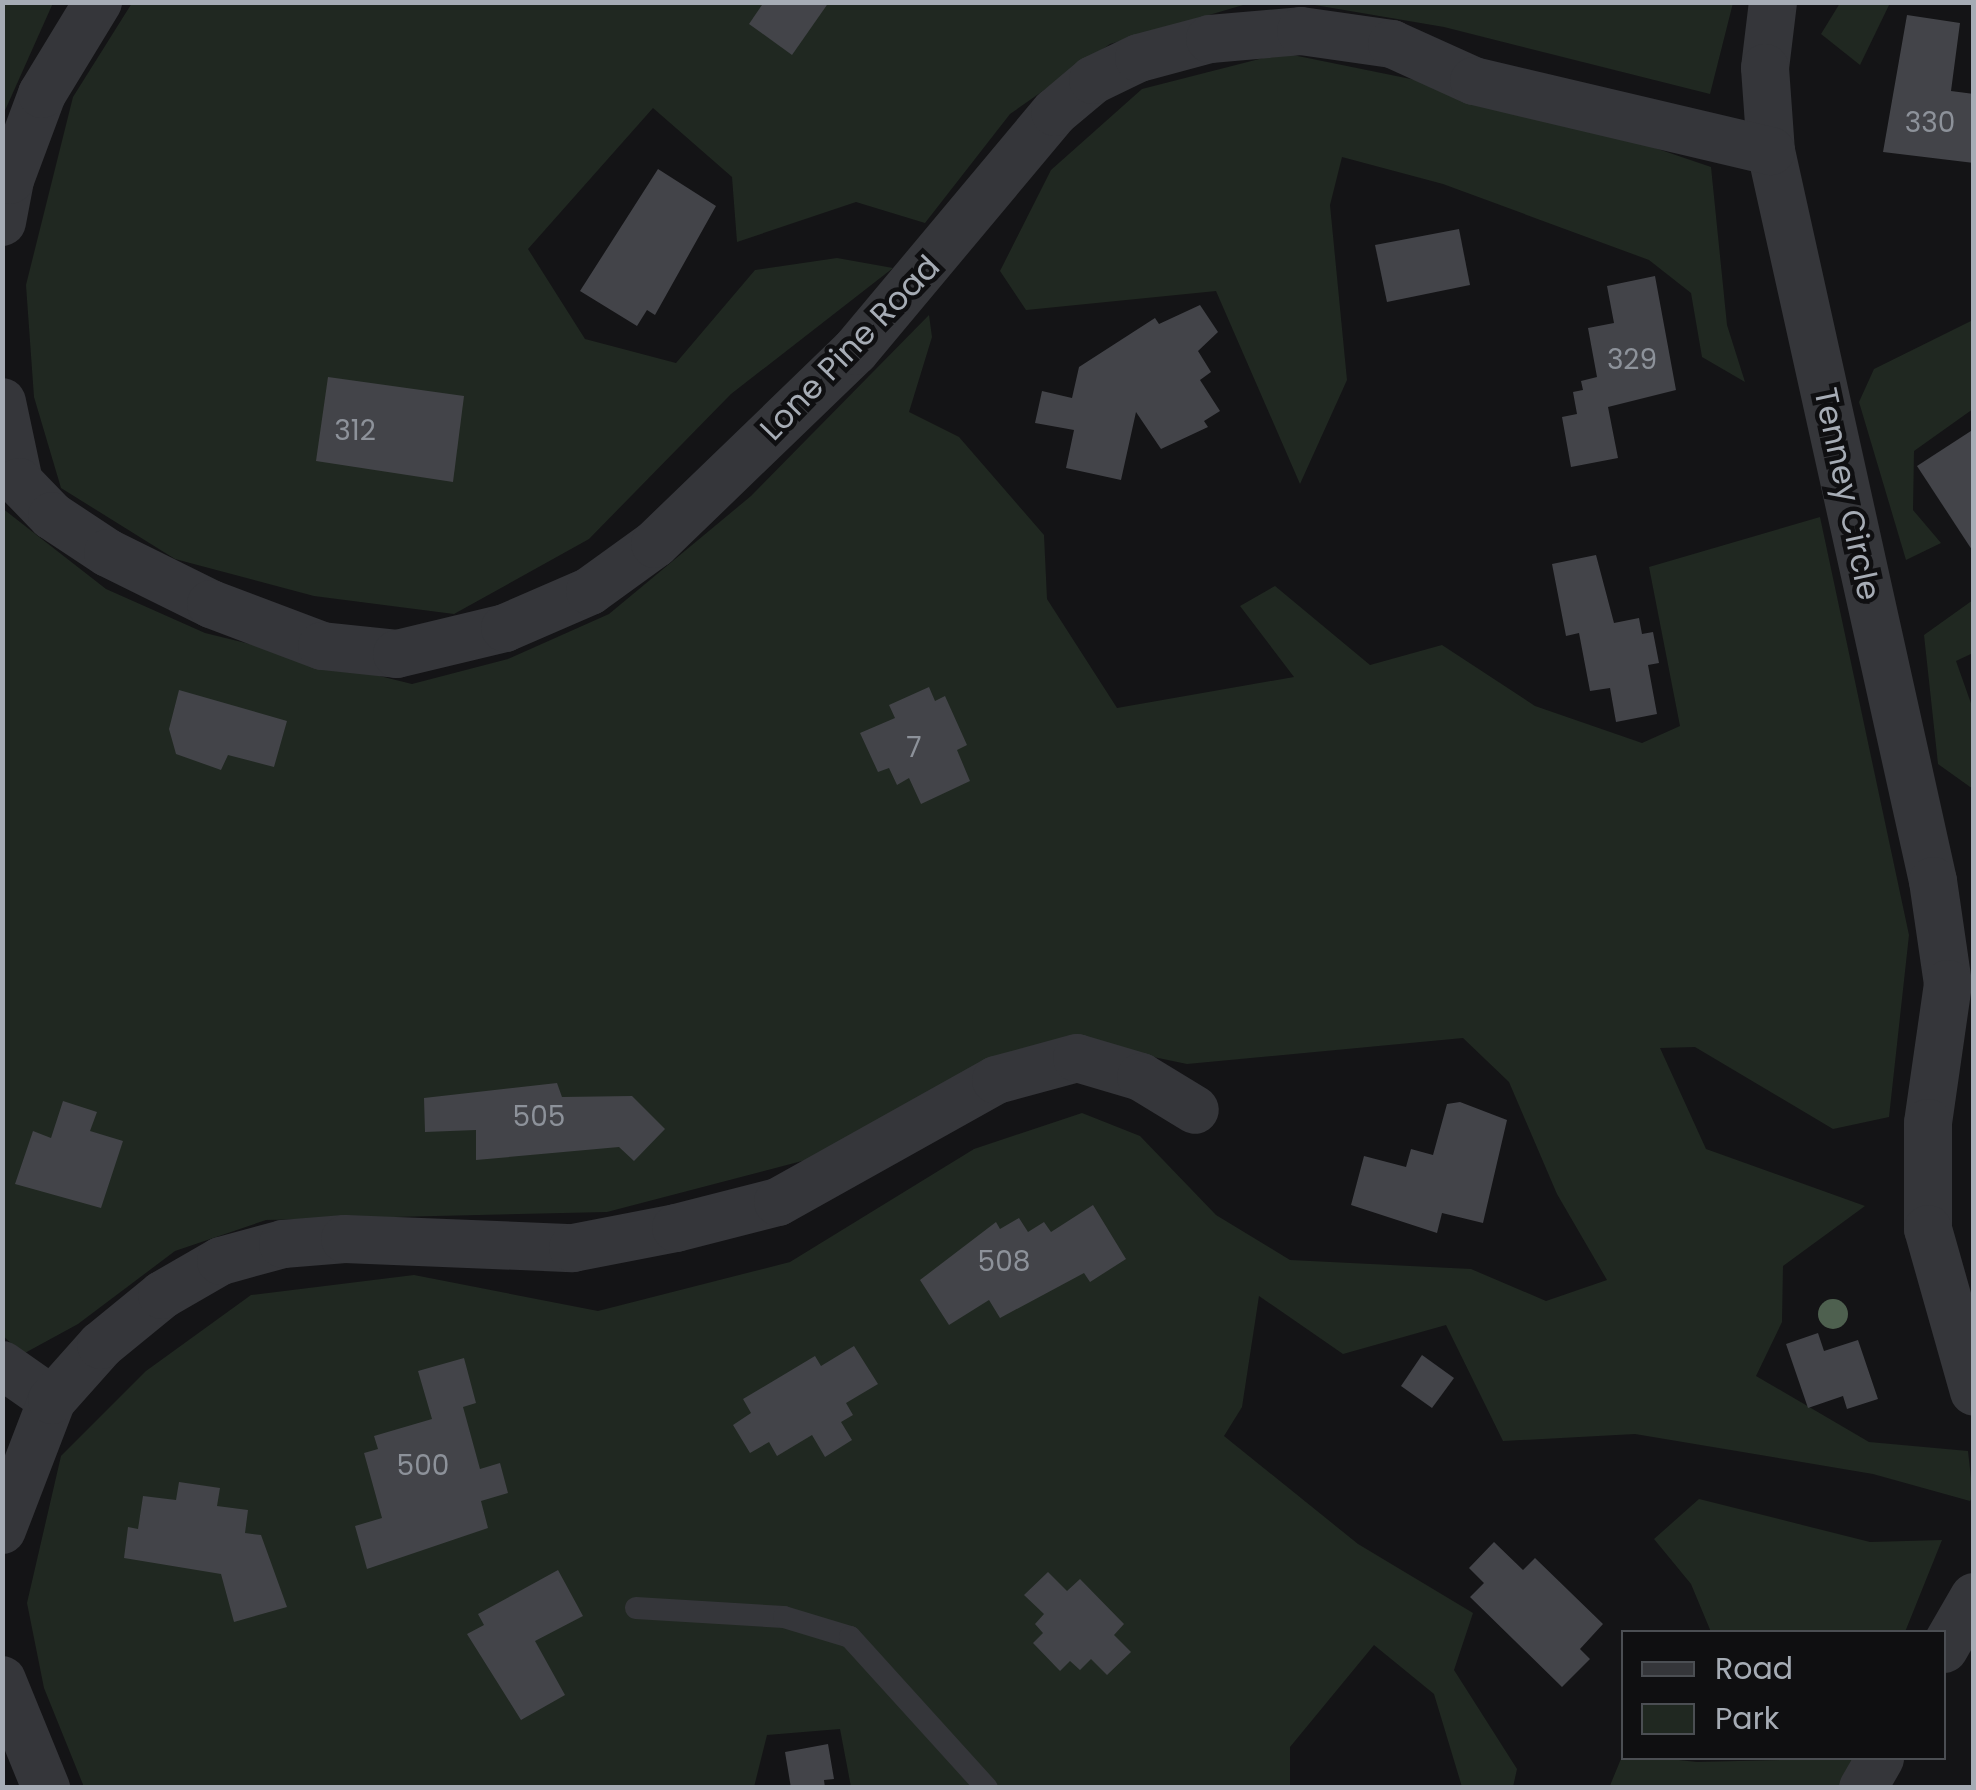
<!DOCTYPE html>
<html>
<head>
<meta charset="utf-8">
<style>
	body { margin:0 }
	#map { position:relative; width:1976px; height:1790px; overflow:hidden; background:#141416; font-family:Poppins,sans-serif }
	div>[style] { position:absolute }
	.green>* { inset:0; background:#202821 }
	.building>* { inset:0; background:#434449 }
	.service>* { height:22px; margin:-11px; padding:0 11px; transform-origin:11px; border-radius:11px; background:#35363a }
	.minor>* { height:48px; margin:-24px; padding:0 24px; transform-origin:24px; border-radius:24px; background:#35363a }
	.trees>* { width:30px; height:30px; margin:-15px; border-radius:50%; background:#4e604f }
	span { translate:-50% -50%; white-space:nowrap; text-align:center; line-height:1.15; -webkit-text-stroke:9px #0f0f11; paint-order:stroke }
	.number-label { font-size:28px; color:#8d929a }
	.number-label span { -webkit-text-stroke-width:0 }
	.street-label { font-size:32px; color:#a6acb5 }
	.frame { position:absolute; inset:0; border:5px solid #a6acb5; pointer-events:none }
	.legend { position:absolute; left:1621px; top:1630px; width:325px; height:130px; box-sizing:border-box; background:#0f0f11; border:2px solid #4b4e53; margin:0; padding:12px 18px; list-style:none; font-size:30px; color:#a6acb5 }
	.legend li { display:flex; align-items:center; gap:20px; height:50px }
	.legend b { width:50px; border:2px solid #4b4e53 }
</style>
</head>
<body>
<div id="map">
	<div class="green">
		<div style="clip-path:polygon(3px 2px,53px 3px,3px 115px,2px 3px)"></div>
		<div style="clip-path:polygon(132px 3px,1250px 3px,1110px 44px,1010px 114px,925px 223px,856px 202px,737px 242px,732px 177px,653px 108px,528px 249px,585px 339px,676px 363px,755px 270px,837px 258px,893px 268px,731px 394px,589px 539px,454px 614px,314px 596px,175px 559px,61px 488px,34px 397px,26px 285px,73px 97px)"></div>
		<div style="clip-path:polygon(1303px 3px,1733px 2px,1733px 3px,1710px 94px,1444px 27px)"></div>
		<div style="clip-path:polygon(1840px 3px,1890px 3px,1860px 65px,1821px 34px)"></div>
		<div style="clip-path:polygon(1283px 53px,1514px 100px,1711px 167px,1727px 325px,1745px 382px,1702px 357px,1691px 293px,1649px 260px,1443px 184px,1342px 157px,1330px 205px,1347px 380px,1300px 484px,1216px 291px,1026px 310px,1000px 271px,1051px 170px,1142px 89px)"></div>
		<div style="clip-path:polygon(929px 315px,932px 337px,909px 412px,959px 437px,1044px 535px,1047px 599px,1117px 708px,1294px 677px,1240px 606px,1275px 586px,1370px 665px,1442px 645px,1535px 706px,1642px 743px,1680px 726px,1649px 567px,1820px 517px,1909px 935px,1889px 1117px,1833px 1129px,1695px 1047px,1660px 1048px,1706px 1149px,1865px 1206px,1783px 1266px,1782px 1322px,1756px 1376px,1869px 1442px,1968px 1451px,1973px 1496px,1970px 1501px,1873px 1474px,1635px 1434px,1503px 1441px,1446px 1325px,1343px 1354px,1259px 1296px,1242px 1407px,1224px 1436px,1358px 1544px,1473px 1613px,1454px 1670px,1517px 1769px,1513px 1787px,1462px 1787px,1434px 1694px,1374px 1645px,1290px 1747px,1290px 1787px,851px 1787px,840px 1729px,767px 1735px,754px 1787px,84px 1787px,44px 1688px,27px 1603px,61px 1456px,146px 1371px,251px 1295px,414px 1275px,598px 1311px,790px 1262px,974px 1149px,1082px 1113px,1140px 1136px,1216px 1215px,1290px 1260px,1471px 1269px,1546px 1301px,1607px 1280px,1557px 1194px,1509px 1082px,1463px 1038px,1187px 1064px,1077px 1041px,825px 1155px,607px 1212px,266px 1220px,175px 1251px,78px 1324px,23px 1354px,2px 1335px,2px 508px,106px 589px,205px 633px,412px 684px,508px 659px,609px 614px,751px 496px)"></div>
		<div style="clip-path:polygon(1973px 320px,1973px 409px,1914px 451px,1913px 510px,1941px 543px,1906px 560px,1859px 402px,1874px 369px)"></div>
		<div style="clip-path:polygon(1973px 600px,1973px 653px,1956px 661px,1973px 709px,1973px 789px,1938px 764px,1924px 635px)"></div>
		<div style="clip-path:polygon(1699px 1499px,1870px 1542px,1942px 1540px,1905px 1632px,1711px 1632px,1691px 1584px,1654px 1539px)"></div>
		<div style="clip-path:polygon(1623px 1754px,1697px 1762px,1855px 1758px,1843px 1787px,1609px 1788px)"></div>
	</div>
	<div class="building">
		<div style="clip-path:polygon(764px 2px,829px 2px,792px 55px,749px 24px)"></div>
		<div style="clip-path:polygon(1907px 15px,1960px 23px,1951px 91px,1974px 94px,1974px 163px,1883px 152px)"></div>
		<div style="clip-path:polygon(658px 169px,716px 206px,655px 315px,647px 310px,637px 326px,580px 291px)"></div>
		<div style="clip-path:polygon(1459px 229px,1470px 285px,1387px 302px,1375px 245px)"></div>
		<div style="clip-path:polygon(1655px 276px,1676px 390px,1608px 407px,1618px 458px,1571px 467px,1562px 417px,1577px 414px,1573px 392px,1583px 390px,1581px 381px,1597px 377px,1588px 328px,1614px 323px,1607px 286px)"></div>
		<div style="clip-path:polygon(1200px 305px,1218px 332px,1198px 351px,1211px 372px,1200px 380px,1220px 411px,1204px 421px,1208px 427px,1161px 449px,1136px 412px,1121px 480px,1066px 468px,1074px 430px,1035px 423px,1042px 391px,1072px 398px,1079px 367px,1155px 318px,1159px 324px)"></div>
		<div style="clip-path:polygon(328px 377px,464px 396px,453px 482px,316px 461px)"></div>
		<div style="clip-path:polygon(1974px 429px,1974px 553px,1917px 466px)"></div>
		<div style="clip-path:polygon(1596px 555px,1614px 623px,1639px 618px,1642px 634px,1653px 632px,1659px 663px,1648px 665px,1657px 714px,1616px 722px,1610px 688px,1590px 691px,1579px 633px,1566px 636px,1552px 564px)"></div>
		<div style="clip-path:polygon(929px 687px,935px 701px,945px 696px,967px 745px,957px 750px,970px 781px,921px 804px,909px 778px,897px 785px,889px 768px,878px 772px,860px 733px,895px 718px,889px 705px)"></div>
		<div style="clip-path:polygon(179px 690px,287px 721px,274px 767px,228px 755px,221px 770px,176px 754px,169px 729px)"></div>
		<div style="clip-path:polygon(557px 1083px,562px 1097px,632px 1096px,665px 1129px,634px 1161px,619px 1147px,476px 1160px,476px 1130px,425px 1132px,424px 1098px)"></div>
		<div style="clip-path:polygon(63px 1101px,97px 1112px,90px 1131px,123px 1141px,101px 1208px,15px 1184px,33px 1131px,51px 1138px)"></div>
		<div style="clip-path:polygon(1460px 1102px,1507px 1120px,1483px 1223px,1442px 1213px,1437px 1233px,1351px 1205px,1364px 1156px,1406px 1167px,1411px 1149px,1433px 1155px,1447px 1104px)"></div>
		<div style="clip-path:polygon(1093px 1205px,1126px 1259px,1090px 1282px,1084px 1273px,1000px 1318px,989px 1300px,949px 1325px,920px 1280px,996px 1222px,1000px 1229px,1019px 1218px,1028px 1232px,1044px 1222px,1051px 1232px)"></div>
		<div style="clip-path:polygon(1818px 1333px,1824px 1351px,1858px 1340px,1878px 1399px,1847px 1409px,1843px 1396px,1808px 1408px,1786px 1344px)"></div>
		<div style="clip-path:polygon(854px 1346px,878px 1384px,846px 1403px,853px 1415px,841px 1422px,852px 1440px,825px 1457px,812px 1435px,777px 1456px,769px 1442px,750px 1453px,733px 1425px,751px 1413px,743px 1399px,815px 1356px,821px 1366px)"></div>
		<div style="clip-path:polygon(1422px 1355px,1454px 1378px,1432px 1408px,1401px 1386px)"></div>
		<div style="clip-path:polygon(464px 1358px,476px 1403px,463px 1407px,480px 1469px,500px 1463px,508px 1493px,481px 1501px,488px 1528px,367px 1569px,355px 1526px,382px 1518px,364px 1453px,378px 1449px,374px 1436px,432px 1419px,418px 1371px)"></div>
		<div style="clip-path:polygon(179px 1482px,220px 1488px,217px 1506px,248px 1510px,245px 1533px,261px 1535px,287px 1607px,234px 1622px,221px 1574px,124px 1558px,128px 1527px,138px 1529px,143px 1496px,176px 1500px)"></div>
		<div style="clip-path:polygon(1494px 1542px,1523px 1570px,1535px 1558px,1603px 1624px,1580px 1649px,1590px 1659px,1562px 1687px,1470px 1597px,1484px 1583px,1469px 1568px)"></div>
		<div style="clip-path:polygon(558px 1570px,583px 1616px,535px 1641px,565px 1695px,521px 1720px,467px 1634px,484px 1625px,478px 1614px)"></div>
		<div style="clip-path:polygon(1048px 1572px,1067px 1591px,1080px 1579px,1124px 1624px,1114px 1635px,1131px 1652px,1107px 1675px,1091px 1659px,1080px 1670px,1070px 1661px,1060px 1671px,1033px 1643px,1043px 1633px,1035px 1624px,1044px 1614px,1024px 1595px)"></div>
		<div style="clip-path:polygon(828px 1744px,834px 1779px,824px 1780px,825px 1788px,791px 1788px,785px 1752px)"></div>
	</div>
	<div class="service">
		<div style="left:636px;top:1608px;width:148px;rotate:3.5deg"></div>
		<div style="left:784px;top:1617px;width:69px;rotate:16.9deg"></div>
		<div style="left:850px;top:1637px;width:204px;rotate:47.8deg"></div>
	</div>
	<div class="minor">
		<div style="left:1773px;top:2px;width:66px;rotate:96.9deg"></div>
		<div style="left:1765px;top:68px;width:83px;rotate:85.9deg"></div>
		<div style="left:1771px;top:151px;width:748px;rotate:77.49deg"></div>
		<div style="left:1933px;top:881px;width:104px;rotate:81.7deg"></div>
		<div style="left:1948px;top:984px;width:140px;rotate:98.2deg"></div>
		<div style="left:1928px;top:1123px;width:106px;rotate:90deg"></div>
		<div style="left:1928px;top:1229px;width:169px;rotate:74.2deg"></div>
		<div style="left:2px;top:222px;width:43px;rotate:-79.2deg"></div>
		<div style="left:10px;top:180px;width:92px;rotate:-69.6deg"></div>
		<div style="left:42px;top:94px;width:108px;rotate:-58.7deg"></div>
		<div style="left:2px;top:402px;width:82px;rotate:78deg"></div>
		<div style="left:19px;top:482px;width:47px;rotate:45.9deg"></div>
		<div style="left:52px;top:516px;width:67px;rotate:33.5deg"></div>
		<div style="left:108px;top:553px;width:115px;rotate:26.3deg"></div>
		<div style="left:211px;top:604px;width:119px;rotate:20.7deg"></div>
		<div style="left:322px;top:646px;width:75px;rotate:6.1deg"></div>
		<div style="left:397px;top:654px;width:111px;rotate:-13.5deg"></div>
		<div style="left:505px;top:628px;width:93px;rotate:-23.5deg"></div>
		<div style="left:590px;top:591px;width:80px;rotate:-35.9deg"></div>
		<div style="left:655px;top:544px;width:278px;rotate:-44deg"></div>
		<div style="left:855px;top:351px;width:312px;rotate:-50.1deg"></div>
		<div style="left:1055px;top:112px;width:50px;rotate:-40.1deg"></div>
		<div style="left:1093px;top:80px;width:51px;rotate:-25.6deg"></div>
		<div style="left:1139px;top:58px;width:73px;rotate:-15deg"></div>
		<div style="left:1210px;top:39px;width:91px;rotate:-5deg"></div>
		<div style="left:1301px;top:31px;width:92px;rotate:8.1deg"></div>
		<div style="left:1392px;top:44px;width:90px;rotate:24.3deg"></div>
		<div style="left:1474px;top:81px;width:305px;rotate:13.3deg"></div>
		<div style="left:2px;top:1365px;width:61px;rotate:35deg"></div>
		<div style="left:2px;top:1530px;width:139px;rotate:-69deg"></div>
		<div style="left:52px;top:1400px;width:74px;rotate:-48.3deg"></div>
		<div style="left:101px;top:1345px;width:79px;rotate:-39.3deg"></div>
		<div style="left:162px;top:1295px;width:68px;rotate:-30deg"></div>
		<div style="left:221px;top:1261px;width:64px;rotate:-15.3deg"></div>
		<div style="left:283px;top:1244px;width:62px;rotate:-4.6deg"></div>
		<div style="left:345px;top:1239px;width:228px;rotate:2.3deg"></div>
		<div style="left:573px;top:1248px;width:105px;rotate:-11deg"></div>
		<div style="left:676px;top:1228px;width:105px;rotate:-14.3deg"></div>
		<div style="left:778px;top:1202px;width:250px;rotate:-29.2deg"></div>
		<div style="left:996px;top:1080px;width:84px;rotate:-15.2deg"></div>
		<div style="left:1077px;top:1058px;width:67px;rotate:16.5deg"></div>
		<div style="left:1141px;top:1077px;width:63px;rotate:31.4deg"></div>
		<div style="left:1944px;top:1649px;width:60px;rotate:-60deg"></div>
		<div style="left:2px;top:1680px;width:117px;rotate:67.8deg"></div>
		<div style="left:1863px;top:1788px;width:34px;rotate:-60deg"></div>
	</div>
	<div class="trees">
		<div style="left:1833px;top:1314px"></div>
	</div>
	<div class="number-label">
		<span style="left:1930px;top:123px">330</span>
		<span style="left:1632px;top:360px">329</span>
		<span style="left:355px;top:431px">312</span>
		<span style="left:914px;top:748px">7</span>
		<span style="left:539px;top:1117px">505</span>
		<span style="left:1004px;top:1262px">508</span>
		<span style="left:423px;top:1466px">500</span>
	</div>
	<div class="street-label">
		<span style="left:850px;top:348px;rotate:-46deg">Lone Pine Road</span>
		<span style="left:1847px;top:494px;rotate:78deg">Tenney Circle</span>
	</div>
	<div class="frame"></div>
	<ul class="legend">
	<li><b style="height:12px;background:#35363a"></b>Road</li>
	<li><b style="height:28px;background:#202821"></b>Park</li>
	</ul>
</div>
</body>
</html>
